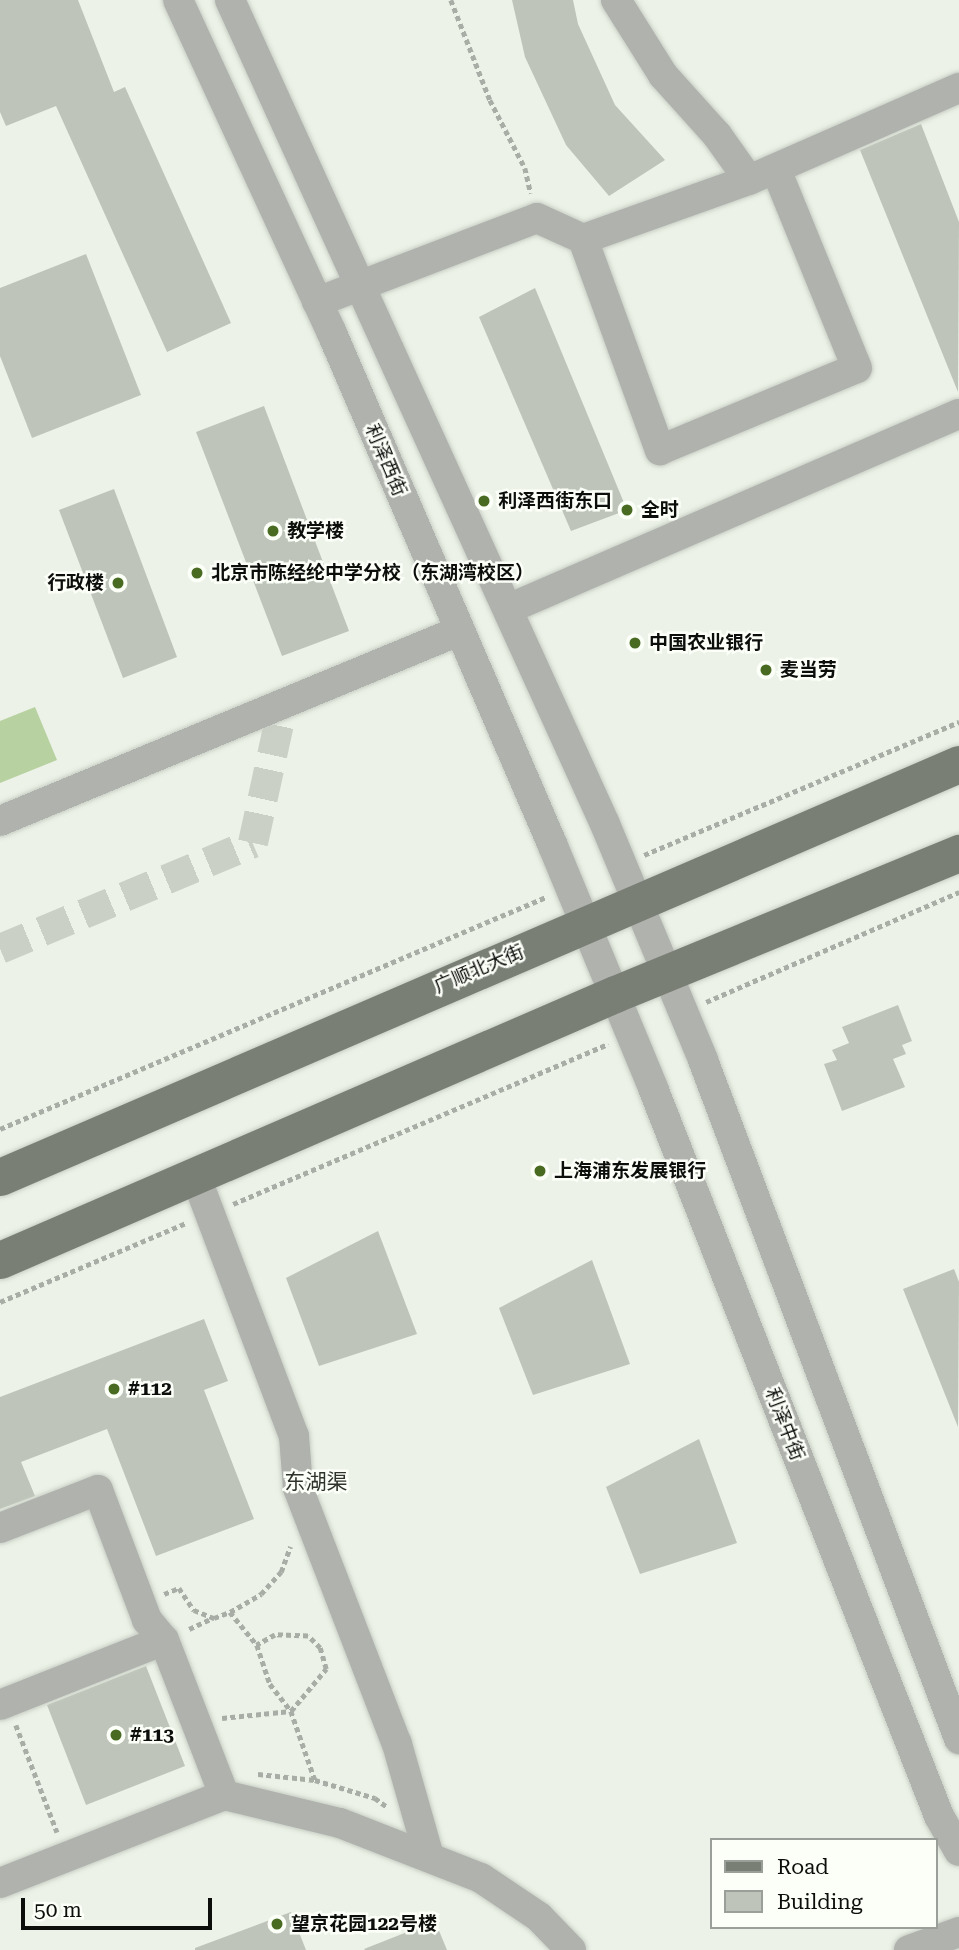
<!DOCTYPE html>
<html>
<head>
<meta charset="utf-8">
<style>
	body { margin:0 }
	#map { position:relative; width:959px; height:1950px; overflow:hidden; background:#ecf2e7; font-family:"Roboto Serif","Noto Sans SC",serif }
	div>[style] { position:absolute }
	.green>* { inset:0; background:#b7d1a0 }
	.building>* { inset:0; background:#bec4b9 }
	.minor-tunnel>* { height:30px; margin-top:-15px; transform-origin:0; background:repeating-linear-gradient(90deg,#cad0c6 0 30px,transparent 0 45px) }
	.path>* { height:4.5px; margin-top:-2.25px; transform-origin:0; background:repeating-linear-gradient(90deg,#a8ada5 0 5px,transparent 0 8.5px) }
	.roads { filter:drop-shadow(0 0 2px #c8cec4) drop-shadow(0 0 2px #c8cec4) }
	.minor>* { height:30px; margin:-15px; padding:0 15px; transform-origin:15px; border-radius:15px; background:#b0b2ae }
	.major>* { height:37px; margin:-18.5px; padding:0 18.5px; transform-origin:18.5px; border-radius:18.5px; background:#7a7f76 }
	.dots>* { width:19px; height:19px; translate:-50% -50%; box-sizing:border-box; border:4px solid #fbfff8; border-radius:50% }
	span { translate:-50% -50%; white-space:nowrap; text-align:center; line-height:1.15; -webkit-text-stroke:5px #fbfff8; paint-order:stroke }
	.street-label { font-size:19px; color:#0c0e0b }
	.poi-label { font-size:19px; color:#0c0e0b; font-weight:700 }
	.left { translate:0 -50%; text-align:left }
	.right { translate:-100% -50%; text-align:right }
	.neighbourhood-label { font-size:21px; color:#2f342b }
	.legend { position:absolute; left:710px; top:1838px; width:228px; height:91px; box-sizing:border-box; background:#fbfff8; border:2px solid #9b9f99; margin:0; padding:9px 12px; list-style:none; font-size:21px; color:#0c0e0b }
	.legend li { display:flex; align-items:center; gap:14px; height:35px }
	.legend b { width:35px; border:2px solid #9b9f99 }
	.scale { position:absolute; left:21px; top:1898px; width:191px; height:32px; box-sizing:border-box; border:4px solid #0c0e0b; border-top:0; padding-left:9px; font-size:21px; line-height:24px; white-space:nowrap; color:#0c0e0b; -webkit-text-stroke:5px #fbfff8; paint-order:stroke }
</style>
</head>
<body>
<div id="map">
	<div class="green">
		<div style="clip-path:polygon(35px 707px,57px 760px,0 783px,0 721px)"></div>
	</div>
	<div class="building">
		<div style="clip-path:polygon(0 0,78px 0,114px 92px,125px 87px,231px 323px,167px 352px,56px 106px,6px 126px,0 112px)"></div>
		<div style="clip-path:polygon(512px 0,573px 0,578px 24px,615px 105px,665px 160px,609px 196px,566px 145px,525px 57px)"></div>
		<div style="clip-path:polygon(921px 124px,959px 222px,958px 392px,860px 150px)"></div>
		<div style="clip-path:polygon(86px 254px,141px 395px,32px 438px,0 356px,0 288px)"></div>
		<div style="clip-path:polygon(535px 288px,627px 510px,571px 531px,479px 317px)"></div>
		<div style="clip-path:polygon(264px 406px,349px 631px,282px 656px,196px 432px)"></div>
		<div style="clip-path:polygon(114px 489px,177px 657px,123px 678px,59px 510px)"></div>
		<div style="clip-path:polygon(898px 1005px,912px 1041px,902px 1045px,906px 1054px,893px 1059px,905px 1087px,842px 1111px,824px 1064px,837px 1060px,832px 1050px,849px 1043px,842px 1027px)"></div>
		<div style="clip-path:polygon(378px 1231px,417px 1334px,319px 1366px,286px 1278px)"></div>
		<div style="clip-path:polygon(592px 1260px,630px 1364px,533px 1395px,499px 1308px)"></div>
		<div style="clip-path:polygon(954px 1269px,959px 1282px,958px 1427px,903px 1289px)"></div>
		<div style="clip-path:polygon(204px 1319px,228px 1381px,204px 1390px,254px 1519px,156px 1556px,107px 1429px,21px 1462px,35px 1496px,0 1509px,0 1397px)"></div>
		<div style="clip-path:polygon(699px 1439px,737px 1543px,640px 1574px,606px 1487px)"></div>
		<div style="clip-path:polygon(146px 1666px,185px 1766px,86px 1805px,47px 1705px)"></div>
		<div style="clip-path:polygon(291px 1912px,306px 1950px,195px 1950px,195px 1948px)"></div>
		<div style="clip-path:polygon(435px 1921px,447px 1950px,365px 1950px,364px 1949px)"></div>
	</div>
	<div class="minor-tunnel">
		<div style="left:0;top:949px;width:274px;rotate:-22.7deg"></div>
		<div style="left:253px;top:843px;width:141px;rotate:-77.7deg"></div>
	</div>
	<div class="path">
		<div style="left:451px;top:0;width:107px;rotate:68.7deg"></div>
		<div style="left:490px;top:100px;width:76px;rotate:62.8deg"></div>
		<div style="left:525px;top:168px;width:26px;rotate:77deg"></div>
		<div style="left:644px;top:855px;width:342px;rotate:-22.9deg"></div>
		<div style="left:706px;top:1002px;width:276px;rotate:-23.5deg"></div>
		<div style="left:0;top:1129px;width:593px;rotate:-23.02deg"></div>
		<div style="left:233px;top:1204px;width:408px;rotate:-23.1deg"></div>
		<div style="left:0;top:1302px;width:202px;rotate:-23deg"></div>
		<div style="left:164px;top:1594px;width:16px;rotate:-22deg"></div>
		<div style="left:179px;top:1588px;width:27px;rotate:56deg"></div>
		<div style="left:194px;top:1610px;width:22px;rotate:22deg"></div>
		<div style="left:214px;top:1618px;width:17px;rotate:-21deg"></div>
		<div style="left:230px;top:1612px;width:36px;rotate:-30deg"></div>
		<div style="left:261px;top:1594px;width:30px;rotate:-48deg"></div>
		<div style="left:281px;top:1572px;width:27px;rotate:-70deg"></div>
		<div style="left:230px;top:1612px;width:43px;rotate:50.7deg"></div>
		<div style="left:189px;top:1629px;width:26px;rotate:-25deg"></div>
		<div style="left:222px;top:1718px;width:69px;rotate:-5.8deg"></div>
		<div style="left:291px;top:1711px;width:55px;rotate:-50.2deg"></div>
		<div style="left:326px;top:1669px;width:22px;rotate:-106deg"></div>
		<div style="left:320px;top:1648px;width:17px;rotate:-135deg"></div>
		<div style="left:308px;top:1636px;width:33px;rotate:-178deg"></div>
		<div style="left:275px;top:1635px;width:21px;rotate:151deg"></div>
		<div style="left:257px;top:1645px;width:41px;rotate:71.6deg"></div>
		<div style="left:270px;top:1684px;width:34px;rotate:52deg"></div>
		<div style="left:291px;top:1711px;width:73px;rotate:70.8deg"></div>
		<div style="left:16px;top:1725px;width:115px;rotate:69deg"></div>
		<div style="left:258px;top:1774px;width:57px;rotate:6deg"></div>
		<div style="left:315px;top:1780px;width:63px;rotate:16.7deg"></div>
		<div style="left:375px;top:1798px;width:14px;rotate:36deg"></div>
	</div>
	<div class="roads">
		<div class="minor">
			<div style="left:178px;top:0;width:365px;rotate:65.2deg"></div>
			<div style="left:331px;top:331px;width:561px;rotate:66.68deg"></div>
			<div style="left:553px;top:846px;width:262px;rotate:67.5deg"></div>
			<div style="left:653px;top:1088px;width:782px;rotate:68.55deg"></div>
			<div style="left:939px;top:1816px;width:40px;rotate:60.3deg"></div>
			<div style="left:230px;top:0;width:905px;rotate:65.53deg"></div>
			<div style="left:605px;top:824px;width:256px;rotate:67.4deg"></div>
			<div style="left:703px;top:1060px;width:726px;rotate:69.34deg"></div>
			<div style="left:616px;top:0;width:89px;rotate:57.9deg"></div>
			<div style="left:663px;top:75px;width:81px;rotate:48deg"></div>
			<div style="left:717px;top:135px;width:55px;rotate:54.6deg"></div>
			<div style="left:583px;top:239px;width:225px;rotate:70deg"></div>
			<div style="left:660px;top:450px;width:213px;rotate:-22.6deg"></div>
			<div style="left:857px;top:368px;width:214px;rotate:-112.2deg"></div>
			<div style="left:317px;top:302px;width:235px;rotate:-20.9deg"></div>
			<div style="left:537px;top:218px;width:51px;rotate:24.5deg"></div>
			<div style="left:583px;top:239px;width:176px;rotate:-19.6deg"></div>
			<div style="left:749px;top:180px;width:229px;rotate:-23.7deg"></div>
			<div style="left:508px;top:609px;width:491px;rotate:-23.4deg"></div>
			<div style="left:0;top:821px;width:498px;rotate:-22.5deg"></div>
			<div style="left:196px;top:1177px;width:277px;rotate:69.3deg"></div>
			<div style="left:294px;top:1436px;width:52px;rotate:85.6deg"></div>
			<div style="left:298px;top:1488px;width:274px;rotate:68.9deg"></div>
			<div style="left:397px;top:1744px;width:116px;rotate:74.1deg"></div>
			<div style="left:0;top:1528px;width:105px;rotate:-21.2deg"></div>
			<div style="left:98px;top:1490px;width:139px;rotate:69.3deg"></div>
			<div style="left:147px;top:1620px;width:26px;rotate:50deg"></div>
			<div style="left:164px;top:1640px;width:166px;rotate:68.8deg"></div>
			<div style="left:0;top:1705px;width:176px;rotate:-21.6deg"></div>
			<div style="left:0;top:1883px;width:241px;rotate:-21.4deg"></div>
			<div style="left:224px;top:1795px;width:119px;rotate:13.6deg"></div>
			<div style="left:340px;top:1823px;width:151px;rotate:21.3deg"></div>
			<div style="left:481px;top:1878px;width:70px;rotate:33.9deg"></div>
			<div style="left:539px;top:1917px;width:46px;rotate:45.9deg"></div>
			<div style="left:909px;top:1950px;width:53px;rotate:-19.8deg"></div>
		</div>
		<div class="major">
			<div style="left:0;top:1177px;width:1044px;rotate:-23.3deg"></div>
			<div style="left:0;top:1260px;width:670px;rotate:-23.39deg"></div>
			<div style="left:615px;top:994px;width:372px;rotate:-22.3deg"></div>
		</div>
	</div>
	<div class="dots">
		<div style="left:484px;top:501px;background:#486a21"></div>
		<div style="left:627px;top:510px;background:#486a21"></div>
		<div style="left:273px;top:531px;background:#486a21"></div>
		<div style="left:197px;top:573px;background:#486a21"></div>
		<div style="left:118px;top:583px;background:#486a21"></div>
		<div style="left:635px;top:643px;background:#486a21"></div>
		<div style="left:766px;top:670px;background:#486a21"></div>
		<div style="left:540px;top:1171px;background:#486a21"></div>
		<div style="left:114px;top:1389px;background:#486a21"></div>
		<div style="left:116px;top:1735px;background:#486a21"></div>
		<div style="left:277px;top:1924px;background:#486a21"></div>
	</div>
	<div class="street-label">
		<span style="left:386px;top:460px;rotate:67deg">利泽西街</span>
		<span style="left:479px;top:969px;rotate:-23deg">广顺北大街</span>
		<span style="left:785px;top:1424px;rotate:69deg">利泽中街</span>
	</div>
	<div class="poi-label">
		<span class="left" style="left:498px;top:501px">利泽西街东口</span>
		<span class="left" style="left:641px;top:510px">全时</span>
		<span class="left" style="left:287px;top:531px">教学楼</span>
		<span class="left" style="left:211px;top:573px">北京市陈经纶中学分校（东湖湾校区）</span>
		<span class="right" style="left:104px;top:583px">行政楼</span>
		<span class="left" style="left:649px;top:643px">中国农业银行</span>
		<span class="left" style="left:780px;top:670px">麦当劳</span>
		<span class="left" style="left:554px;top:1171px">上海浦东发展银行</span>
		<span class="left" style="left:128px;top:1389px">#112</span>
		<span class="left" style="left:130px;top:1735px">#113</span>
		<span class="left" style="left:291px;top:1924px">望京花园122号楼</span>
	</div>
	<div class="neighbourhood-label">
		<span style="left:316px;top:1482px">东湖渠</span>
	</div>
	<ul class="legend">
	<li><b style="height:9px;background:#7a7f76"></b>Road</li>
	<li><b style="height:19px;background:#bec4b9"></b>Building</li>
	</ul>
	<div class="scale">50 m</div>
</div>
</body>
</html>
